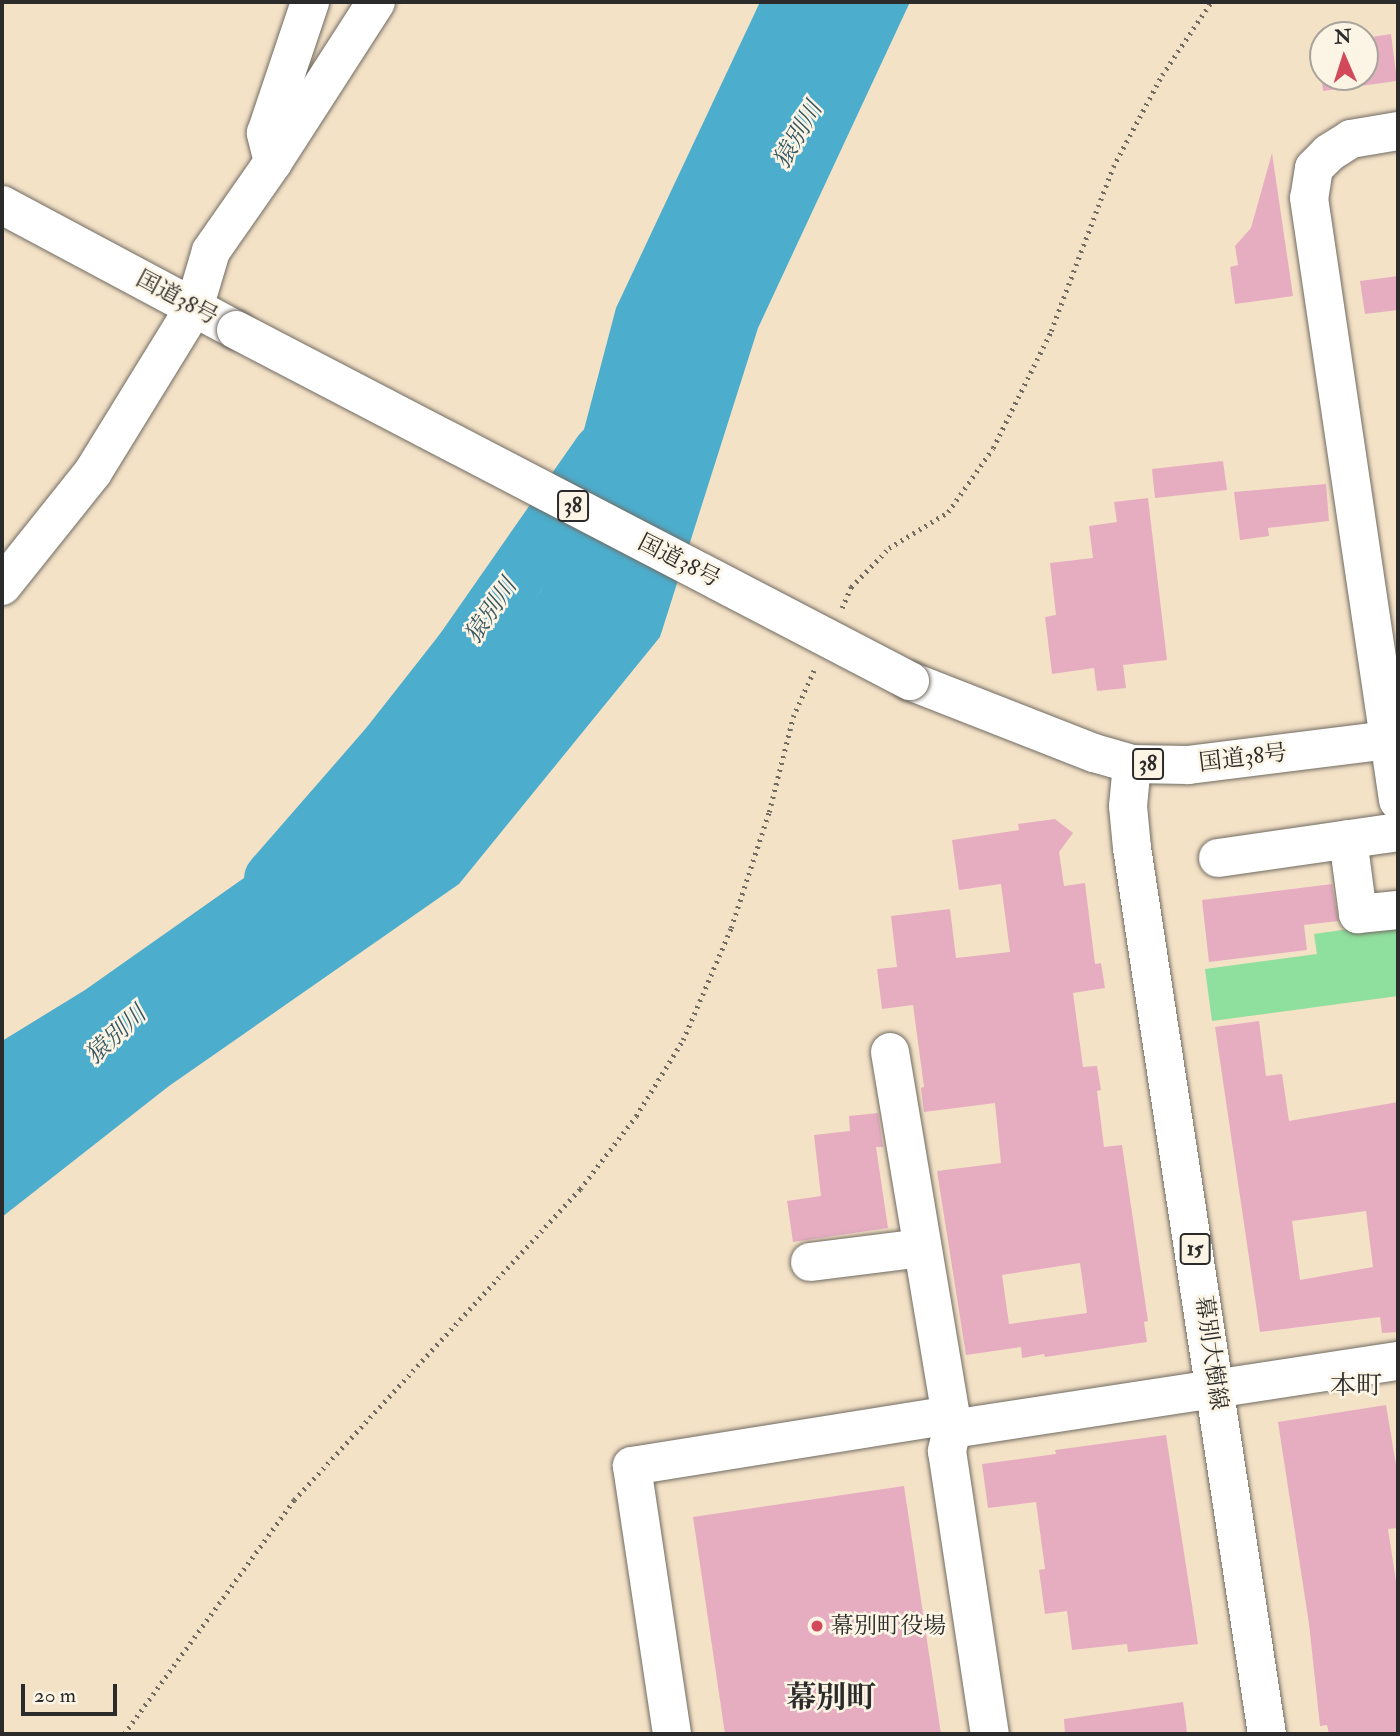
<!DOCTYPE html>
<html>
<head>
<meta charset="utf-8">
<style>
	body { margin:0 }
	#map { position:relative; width:1400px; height:1736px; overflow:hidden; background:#f4e2c7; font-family:"IM FELL Double Pica","Noto Serif JP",serif }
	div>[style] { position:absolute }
	.green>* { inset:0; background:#8fdf9e }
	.water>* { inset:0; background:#4dadcc }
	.river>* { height:58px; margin:-29px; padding:0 29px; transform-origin:29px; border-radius:29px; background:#4dadcc }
	.building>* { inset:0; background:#e6adc1 }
	.path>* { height:4.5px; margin-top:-2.25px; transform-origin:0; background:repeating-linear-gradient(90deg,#716b62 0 2px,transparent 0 7px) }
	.roads { filter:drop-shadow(0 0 2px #716b62) drop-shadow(0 0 2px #716b62) }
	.minor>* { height:38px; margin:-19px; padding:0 19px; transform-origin:19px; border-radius:19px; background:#fff }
	.major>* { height:38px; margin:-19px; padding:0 19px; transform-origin:19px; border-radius:19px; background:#fff }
	.highway>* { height:38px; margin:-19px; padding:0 19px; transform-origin:19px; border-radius:19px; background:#fff }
	.bridges { filter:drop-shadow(0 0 2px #716b62) drop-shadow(0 0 2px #716b62) }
	.highway-bridge>* { height:38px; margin:-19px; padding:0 19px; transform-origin:19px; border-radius:19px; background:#fff }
	.dots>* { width:19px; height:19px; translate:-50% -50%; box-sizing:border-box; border:4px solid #fcf5e5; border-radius:50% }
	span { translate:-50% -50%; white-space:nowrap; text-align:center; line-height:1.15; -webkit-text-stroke:5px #fcf5e5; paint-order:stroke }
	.shield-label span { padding:2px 5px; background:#fcf5e5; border:2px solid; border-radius:5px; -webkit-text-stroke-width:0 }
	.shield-label { font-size:21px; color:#2b2b2b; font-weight:700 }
	.street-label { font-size:23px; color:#2b2b2b }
	.poi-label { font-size:23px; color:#2b2b2b }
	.left { translate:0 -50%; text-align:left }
	.water-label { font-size:24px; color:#375863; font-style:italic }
	.quarter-label { font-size:26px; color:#2b2b2b }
	.district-label { font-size:30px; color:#2b2b2b; font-weight:700 }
	.frame { position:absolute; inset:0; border:4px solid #2b2b2b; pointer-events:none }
	.north { position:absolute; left:1309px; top:21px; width:70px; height:70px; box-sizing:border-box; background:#fcf5e5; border:2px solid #a8a49b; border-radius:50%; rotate:357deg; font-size:19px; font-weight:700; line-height:28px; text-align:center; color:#2b2b2b }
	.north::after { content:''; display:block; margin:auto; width:24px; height:32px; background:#d1495b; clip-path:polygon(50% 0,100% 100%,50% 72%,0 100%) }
	.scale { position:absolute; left:21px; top:1684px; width:96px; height:32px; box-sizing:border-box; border:4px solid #2b2b2b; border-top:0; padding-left:9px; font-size:21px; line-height:24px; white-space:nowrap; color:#2b2b2b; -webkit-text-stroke:5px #fcf5e5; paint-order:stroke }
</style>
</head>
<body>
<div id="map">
	<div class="green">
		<div style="clip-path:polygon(1398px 922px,1398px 996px,1212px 1021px,1205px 969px,1317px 954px,1314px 934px)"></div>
	</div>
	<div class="water">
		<div style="clip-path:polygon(760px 2px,910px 2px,758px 328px,660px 637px,459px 884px,169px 1086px,2px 1217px,2px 1041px,85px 990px,410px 761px,542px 589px,616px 308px)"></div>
	</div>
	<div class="river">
		<div style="left:273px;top:879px;width:176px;rotate:-48.9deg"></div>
		<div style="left:389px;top:746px;width:118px;rotate:-51.9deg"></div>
		<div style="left:462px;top:653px;width:245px;rotate:-55.1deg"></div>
	</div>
	<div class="building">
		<div style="clip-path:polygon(1391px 34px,1397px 81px,1323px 91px,1317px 44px,1323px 43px,1323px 77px,1365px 77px,1365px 38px)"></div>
		<div style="clip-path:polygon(1272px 153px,1293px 296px,1235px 304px,1230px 267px,1238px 265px,1235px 246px,1251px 228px)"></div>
		<div style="clip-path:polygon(1398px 276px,1398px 310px,1365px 314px,1360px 281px)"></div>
		<div style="clip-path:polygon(1223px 461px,1227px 490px,1155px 498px,1152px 469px)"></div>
		<div style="clip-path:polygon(1326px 484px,1329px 521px,1268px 528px,1269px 536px,1240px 540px,1234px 492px)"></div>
		<div style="clip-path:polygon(1148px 498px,1167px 660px,1123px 665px,1126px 688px,1097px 691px,1094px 668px,1052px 674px,1045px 617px,1056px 615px,1050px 563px,1093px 558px,1089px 526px,1117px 522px,1114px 502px)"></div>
		<div style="clip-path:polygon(evenodd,1055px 819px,1073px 833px,1059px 852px,1064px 886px,1085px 883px,1095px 964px,1101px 963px,1105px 988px,1073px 993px,1083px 1067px,1097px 1066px,1101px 1090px,1097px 1091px,1104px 1147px,1122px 1145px,1148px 1321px,1144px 1322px,1147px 1342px,1045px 1357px,1044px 1354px,1022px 1358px,1021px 1347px,966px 1355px,937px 1171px,1001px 1163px,995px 1103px,924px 1112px,921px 1088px,924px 1087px,913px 1005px,882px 1009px,877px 969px,897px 967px,891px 916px,950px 909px,956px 958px,1010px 952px,1001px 884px,959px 890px,952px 840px,1019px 830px,1018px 824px,1055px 819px,1080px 1263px,1087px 1313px,1009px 1324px,1002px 1275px,1080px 1263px)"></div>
		<div style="clip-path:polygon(1332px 884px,1338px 921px,1304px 925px,1307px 950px,1209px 962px,1202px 900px)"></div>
		<div style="clip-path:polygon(evenodd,1259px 1021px,1266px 1076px,1282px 1074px,1289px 1121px,1398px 1102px,1398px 1332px,1382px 1333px,1380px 1317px,1260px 1332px,1215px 1027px,1259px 1021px,1366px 1211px,1373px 1267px,1300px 1280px,1292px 1221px,1366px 1211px)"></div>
		<div style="clip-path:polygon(878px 1113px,883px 1147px,876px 1147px,888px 1228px,793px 1242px,787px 1201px,821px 1196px,814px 1135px,850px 1131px,849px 1116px)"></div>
		<div style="clip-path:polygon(1386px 1405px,1398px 1477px,1398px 1528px,1388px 1529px,1398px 1594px,1398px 1734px,1329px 1734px,1327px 1725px,1320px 1726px,1309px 1624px,1278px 1422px)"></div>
		<div style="clip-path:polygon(1166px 1435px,1198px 1644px,1128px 1652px,1127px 1644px,1072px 1650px,1067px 1611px,1045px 1614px,1039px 1570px,1045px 1569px,1036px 1502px,988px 1508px,982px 1464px,1056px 1454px,1055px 1450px)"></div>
		<div style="clip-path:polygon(904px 1486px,941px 1734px,725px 1734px,693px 1517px)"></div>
		<div style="clip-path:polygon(1183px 1702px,1187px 1732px,1065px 1734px,1064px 1719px)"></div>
	</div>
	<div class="path">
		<div style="left:842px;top:608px;width:23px;rotate:-67deg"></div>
		<div style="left:851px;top:587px;width:54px;rotate:-45.7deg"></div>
		<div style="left:889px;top:548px;width:69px;rotate:-31.4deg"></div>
		<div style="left:948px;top:512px;width:78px;rotate:-54.9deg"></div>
		<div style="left:993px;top:448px;width:131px;rotate:-63.6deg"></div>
		<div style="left:1051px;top:331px;width:175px;rotate:-69.3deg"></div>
		<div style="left:1113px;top:167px;width:104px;rotate:-62deg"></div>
		<div style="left:1162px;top:75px;width:88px;rotate:-56.1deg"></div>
		<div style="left:124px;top:1734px;width:289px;rotate:-54deg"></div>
		<div style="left:294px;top:1500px;width:423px;rotate:-47.4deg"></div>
		<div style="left:580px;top:1189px;width:92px;rotate:-52.5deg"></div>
		<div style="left:636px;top:1116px;width:89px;rotate:-58.3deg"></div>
		<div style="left:683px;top:1040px;width:122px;rotate:-66.8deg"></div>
		<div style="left:731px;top:928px;width:122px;rotate:-71.9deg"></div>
		<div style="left:769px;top:812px;width:98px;rotate:-75.8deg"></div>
		<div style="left:793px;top:717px;width:51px;rotate:-65.9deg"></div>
	</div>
	<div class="roads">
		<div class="minor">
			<div style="left:1398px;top:131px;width:48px;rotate:170.3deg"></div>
			<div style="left:1351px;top:139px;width:26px;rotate:148deg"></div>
			<div style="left:1329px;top:153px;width:21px;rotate:135deg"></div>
			<div style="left:1314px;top:168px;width:30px;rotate:99deg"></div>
			<div style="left:1309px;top:198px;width:609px;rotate:81.59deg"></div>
			<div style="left:273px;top:162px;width:30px;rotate:-104deg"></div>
			<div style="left:266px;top:133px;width:138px;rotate:-71.4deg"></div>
			<div style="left:2px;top:586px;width:146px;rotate:-51.4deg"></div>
			<div style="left:93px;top:472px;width:193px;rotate:-58.4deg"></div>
			<div style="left:194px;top:308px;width:59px;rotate:-73.4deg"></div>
			<div style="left:211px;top:251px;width:108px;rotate:-55.1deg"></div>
			<div style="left:273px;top:162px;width:190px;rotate:-57.2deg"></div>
			<div style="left:1348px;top:839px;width:76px;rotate:82.4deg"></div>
			<div style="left:1358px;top:914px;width:40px;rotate:-5.7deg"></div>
			<div style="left:1218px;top:858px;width:182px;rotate:-8.2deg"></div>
			<div style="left:890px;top:1052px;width:368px;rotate:80.5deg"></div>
			<div style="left:951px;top:1415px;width:14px;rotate:86deg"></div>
			<div style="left:952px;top:1429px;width:23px;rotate:103deg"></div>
			<div style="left:947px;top:1451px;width:286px;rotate:81.4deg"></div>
			<div style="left:810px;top:1262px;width:113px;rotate:-7.1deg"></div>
			<div style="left:952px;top:1429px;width:451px;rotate:-8.7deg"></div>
			<div style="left:672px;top:1734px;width:271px;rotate:-98.5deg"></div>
			<div style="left:632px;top:1466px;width:323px;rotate:-9.1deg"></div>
		</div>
		<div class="major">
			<div style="left:1132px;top:764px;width:42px;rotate:95.4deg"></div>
			<div style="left:1128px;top:806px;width:42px;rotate:84.6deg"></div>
			<div style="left:1132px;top:848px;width:896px;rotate:81.34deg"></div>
		</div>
		<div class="highway">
			<div style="left:2px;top:205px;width:265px;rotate:28.1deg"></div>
			<div style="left:910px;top:681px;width:198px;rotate:21.4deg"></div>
			<div style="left:1094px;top:753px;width:40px;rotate:16deg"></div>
			<div style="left:1132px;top:764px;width:56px;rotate:1deg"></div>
			<div style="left:1188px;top:765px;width:212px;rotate:-7.1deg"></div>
		</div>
	</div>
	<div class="bridges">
		<div class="highway-bridge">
			<div style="left:236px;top:330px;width:760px;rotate:27.51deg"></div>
		</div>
	</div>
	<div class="dots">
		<div style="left:817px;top:1626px;background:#d1495b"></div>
	</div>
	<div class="shield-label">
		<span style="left:573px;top:506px">38</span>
		<span style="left:1148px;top:764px">38</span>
		<span style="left:1195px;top:1249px">15</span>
	</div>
	<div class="street-label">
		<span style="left:177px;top:298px;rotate:28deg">国道38号</span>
		<span style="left:679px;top:561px;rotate:27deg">国道38号</span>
		<span style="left:1243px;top:758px;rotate:-7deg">国道38号</span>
		<span style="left:1211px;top:1353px;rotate:82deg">幕別大樹線</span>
	</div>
	<div class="poi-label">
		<span class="left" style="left:831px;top:1626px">幕別町役場</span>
	</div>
	<div class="water-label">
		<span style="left:798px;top:135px;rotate:-60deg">猿別川</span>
		<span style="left:491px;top:611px;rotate:-56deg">猿別川</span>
		<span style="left:116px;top:1035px;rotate:-43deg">猿別川</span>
	</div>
	<div class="quarter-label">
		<span style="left:1356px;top:1387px">本町</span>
	</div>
	<div class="district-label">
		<span style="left:831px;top:1698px">幕別町</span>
	</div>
	<div class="frame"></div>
	<div class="north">N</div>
	<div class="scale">20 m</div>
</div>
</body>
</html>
